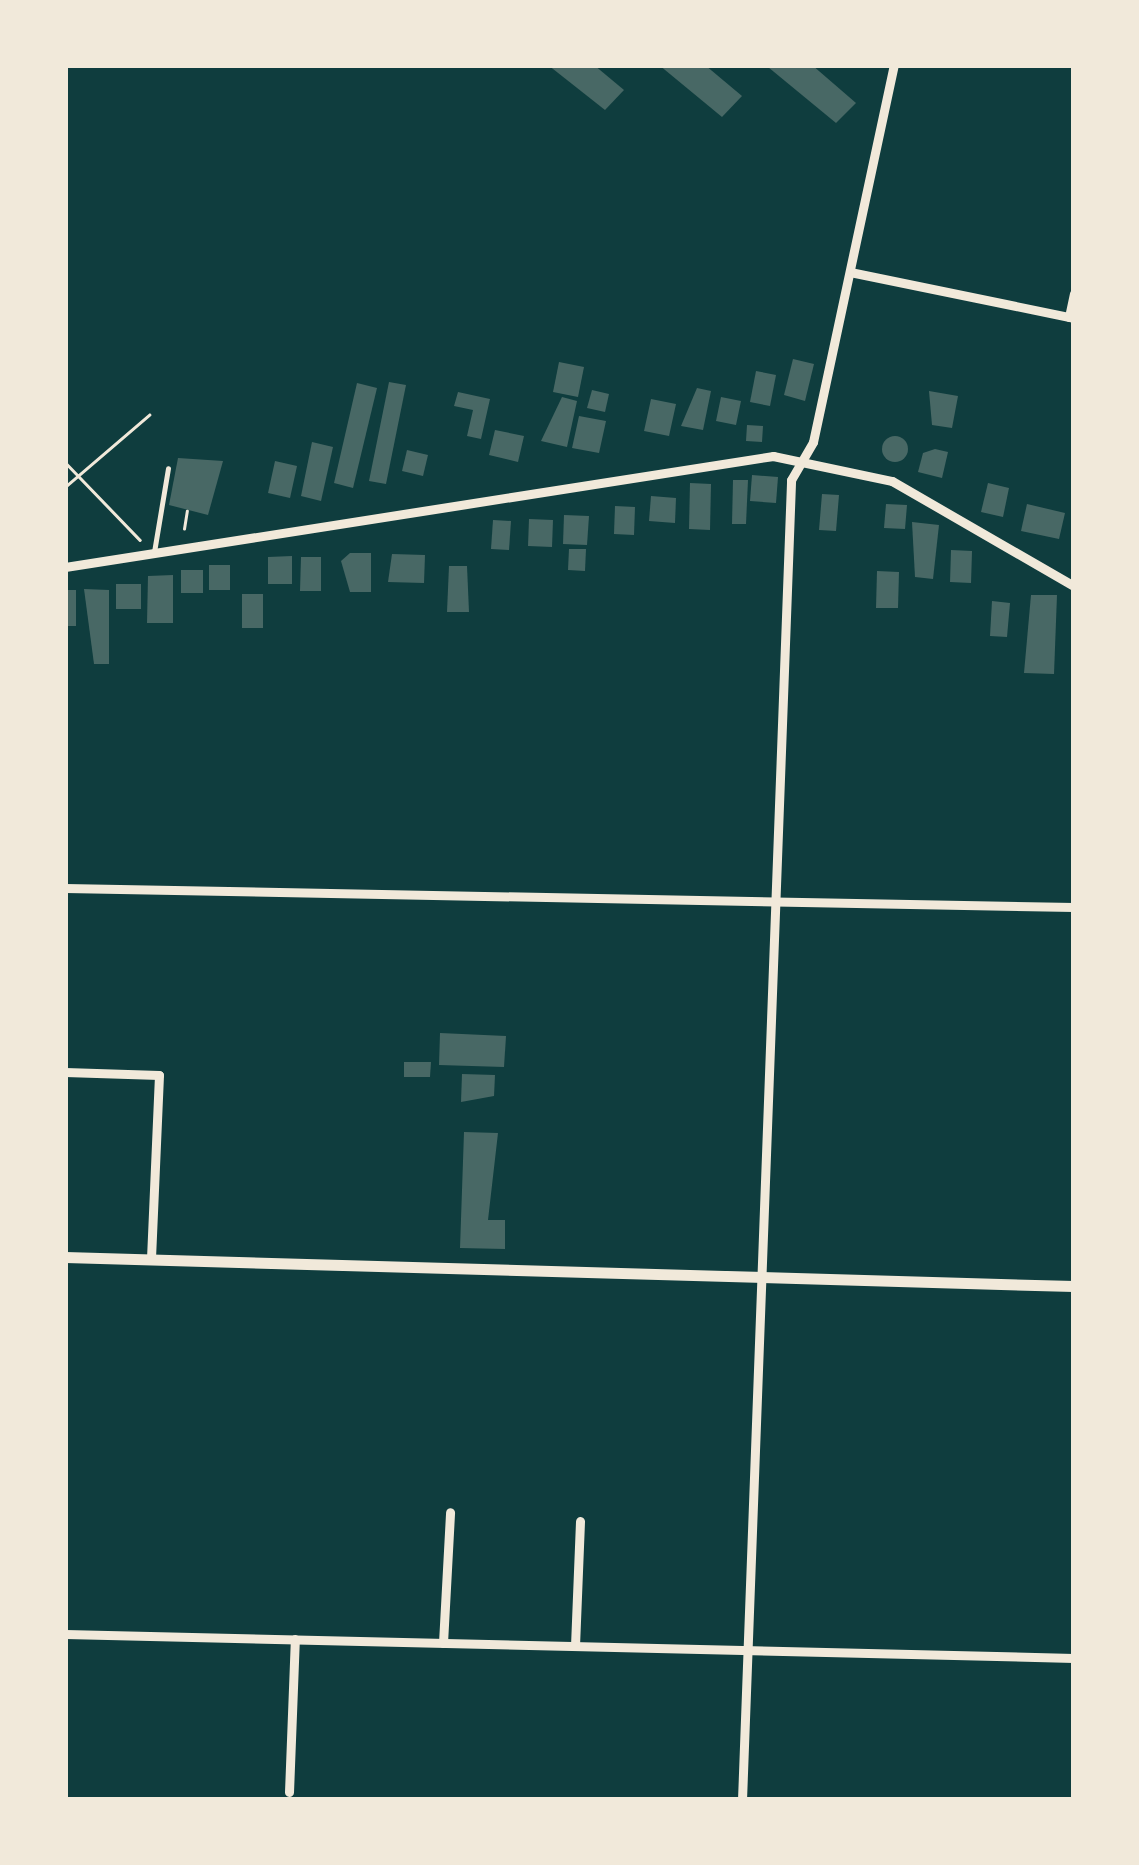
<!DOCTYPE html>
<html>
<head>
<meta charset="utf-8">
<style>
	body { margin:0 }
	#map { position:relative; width:1139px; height:1865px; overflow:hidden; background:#0f3d3e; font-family:"Fira Sans",sans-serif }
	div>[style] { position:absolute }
	.building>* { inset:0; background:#486865 }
	.round { border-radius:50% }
	.path>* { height:2.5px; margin:-1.25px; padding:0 1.25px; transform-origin:1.25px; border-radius:1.25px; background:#f1e9da }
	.service>* { height:5px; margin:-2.5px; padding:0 2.5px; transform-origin:2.5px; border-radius:2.5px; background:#f1e9da }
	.minor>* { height:9px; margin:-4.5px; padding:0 4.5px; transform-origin:4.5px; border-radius:4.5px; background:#f1e9da }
	.tertiary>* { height:11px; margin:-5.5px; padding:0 5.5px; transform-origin:5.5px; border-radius:5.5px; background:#f1e9da }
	span { translate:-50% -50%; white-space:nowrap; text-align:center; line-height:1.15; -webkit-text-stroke:8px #f1e9da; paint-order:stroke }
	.frame { position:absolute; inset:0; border:68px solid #f1e9da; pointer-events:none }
</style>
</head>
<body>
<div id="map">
	<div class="building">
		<div style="clip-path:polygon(548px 65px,594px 65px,624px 90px,605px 110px)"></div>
		<div style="clip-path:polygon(659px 65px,705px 65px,742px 96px,722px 117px)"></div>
		<div style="clip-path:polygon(812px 65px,856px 103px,836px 123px,768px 67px)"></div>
		<div style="clip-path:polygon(793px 359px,814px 364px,805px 401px,784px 395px)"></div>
		<div style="clip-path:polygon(559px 362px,584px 367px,578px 397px,553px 392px)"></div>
		<div style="clip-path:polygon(756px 371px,776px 375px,770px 406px,750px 402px)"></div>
		<div style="clip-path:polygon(389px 382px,406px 385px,386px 484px,369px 481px)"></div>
		<div style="clip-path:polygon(357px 383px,377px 388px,353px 488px,334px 483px)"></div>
		<div style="clip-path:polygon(697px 388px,711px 391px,703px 430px,681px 426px)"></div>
		<div style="clip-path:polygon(592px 390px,609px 394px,605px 412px,587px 408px)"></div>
		<div style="clip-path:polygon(929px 391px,958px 396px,952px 428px,932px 425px)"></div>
		<div style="clip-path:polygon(458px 392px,490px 399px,481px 439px,467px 436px,473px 410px,454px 406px)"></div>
		<div style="clip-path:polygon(562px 397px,577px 401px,567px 447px,541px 441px)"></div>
		<div style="clip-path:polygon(721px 397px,741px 401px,736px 425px,716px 421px)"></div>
		<div style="clip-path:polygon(651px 399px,676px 404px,669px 436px,644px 431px)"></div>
		<div style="clip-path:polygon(579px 416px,606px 421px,599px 453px,572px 448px)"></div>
		<div style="clip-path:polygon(747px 425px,763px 426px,762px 442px,746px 441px)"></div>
		<div style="clip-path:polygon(495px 430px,524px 436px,518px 462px,489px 455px)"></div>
		<div class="round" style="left:882px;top:436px;width:26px;height:26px"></div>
		<div style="clip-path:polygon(312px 442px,333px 447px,321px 501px,301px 496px)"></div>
		<div style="clip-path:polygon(935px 449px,948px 452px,942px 478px,918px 472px,923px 453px)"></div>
		<div style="clip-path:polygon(407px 450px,428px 455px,423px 476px,402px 471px)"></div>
		<div style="clip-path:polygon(178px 458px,223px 461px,208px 515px,169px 505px)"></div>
		<div style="clip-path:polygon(275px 461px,297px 466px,290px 498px,268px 493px)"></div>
		<div style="clip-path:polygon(752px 475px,778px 477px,776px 503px,750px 501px)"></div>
		<div style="clip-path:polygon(733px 480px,748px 480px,746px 524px,732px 524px)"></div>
		<div style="clip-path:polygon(690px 483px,711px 484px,710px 530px,689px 529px)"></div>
		<div style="clip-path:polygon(988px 483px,1009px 488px,1003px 517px,981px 512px)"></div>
		<div style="clip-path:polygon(822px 494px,839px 495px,836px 531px,819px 530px)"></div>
		<div style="clip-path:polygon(651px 496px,676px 498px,675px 523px,649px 521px)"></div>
		<div style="clip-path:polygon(886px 504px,907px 505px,905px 529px,884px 528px)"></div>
		<div style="clip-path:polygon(1027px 504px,1065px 513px,1059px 539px,1021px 531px)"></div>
		<div style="clip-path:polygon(615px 506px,635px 507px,634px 535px,614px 534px)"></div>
		<div style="clip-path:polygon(564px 515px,589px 516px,587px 545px,563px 544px)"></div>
		<div style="clip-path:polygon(529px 519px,553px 520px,552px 547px,528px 546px)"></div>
		<div style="clip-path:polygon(493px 520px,511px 521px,509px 550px,491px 549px)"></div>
		<div style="clip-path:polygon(912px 522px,939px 525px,933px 579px,915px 577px)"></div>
		<div style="clip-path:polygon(569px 549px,586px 549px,585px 571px,568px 570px)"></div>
		<div style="clip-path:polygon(951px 550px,972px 551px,971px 583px,950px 582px)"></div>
		<div style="clip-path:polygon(350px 553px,371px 553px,371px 592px,350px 592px,341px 561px)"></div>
		<div style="clip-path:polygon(392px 554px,425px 555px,424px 583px,388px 582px)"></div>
		<div style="clip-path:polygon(292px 556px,292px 584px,268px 584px,268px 557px)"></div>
		<div style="clip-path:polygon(301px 557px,321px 557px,321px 591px,300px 591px)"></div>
		<div style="clip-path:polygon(209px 565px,230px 565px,230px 590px,209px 590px)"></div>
		<div style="clip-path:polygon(449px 566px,467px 566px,469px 612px,447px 612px)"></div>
		<div style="clip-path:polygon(181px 570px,203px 570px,203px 593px,181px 593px)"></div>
		<div style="clip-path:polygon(877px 571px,899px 572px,898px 608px,876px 608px)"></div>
		<div style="clip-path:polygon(173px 575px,173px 623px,147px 623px,148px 576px)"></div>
		<div style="clip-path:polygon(116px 584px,141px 584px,141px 609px,116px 609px)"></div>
		<div style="clip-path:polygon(84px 589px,109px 590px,109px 664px,94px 664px)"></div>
		<div style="clip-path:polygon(65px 590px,76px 590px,76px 626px,65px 626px)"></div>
		<div style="clip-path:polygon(242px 594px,263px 594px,263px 628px,242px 628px)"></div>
		<div style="clip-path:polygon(1031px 595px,1057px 595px,1054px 674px,1024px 673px)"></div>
		<div style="clip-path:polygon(992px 601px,1010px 603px,1007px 637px,990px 636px)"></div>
		<div style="clip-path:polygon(440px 1033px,506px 1036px,504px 1067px,439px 1065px)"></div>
		<div style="clip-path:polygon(404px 1062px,431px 1062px,430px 1077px,404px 1077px)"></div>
		<div style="clip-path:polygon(462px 1074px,495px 1075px,494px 1096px,461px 1102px)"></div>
		<div style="clip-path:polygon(464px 1132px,498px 1133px,488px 1220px,505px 1220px,505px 1249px,460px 1248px)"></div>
	</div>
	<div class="path">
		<div style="left:65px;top:462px;width:108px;rotate:46.1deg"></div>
		<div style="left:65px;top:487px;width:111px;rotate:-40.6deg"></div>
		<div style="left:184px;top:529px;width:18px;rotate:-81deg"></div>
	</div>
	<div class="service">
		<div style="left:154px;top:552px;width:85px;rotate:-80.5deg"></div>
	</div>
	<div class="minor">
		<div style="left:850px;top:272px;width:229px;rotate:11.6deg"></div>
		<div style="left:1069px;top:317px;width:24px;rotate:-78deg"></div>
		<div style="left:65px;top:567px;width:717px;rotate:-8.91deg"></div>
		<div style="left:773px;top:456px;width:122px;rotate:11.9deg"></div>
		<div style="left:892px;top:481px;width:210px;rotate:30deg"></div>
		<div style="left:65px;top:888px;width:1009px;rotate:1.08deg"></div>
		<div style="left:65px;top:1072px;width:94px;rotate:1.8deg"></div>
		<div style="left:159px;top:1075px;width:184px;rotate:92.5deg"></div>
		<div style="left:65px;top:1634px;width:1009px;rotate:1.36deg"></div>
		<div style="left:443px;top:1643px;width:131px;rotate:-86.9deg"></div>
		<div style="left:575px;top:1646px;width:125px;rotate:-87.7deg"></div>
		<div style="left:289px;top:1792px;width:153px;rotate:-87.8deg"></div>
		<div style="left:742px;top:1800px;width:1321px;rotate:-87.87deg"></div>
		<div style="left:791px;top:480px;width:44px;rotate:-59.9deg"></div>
		<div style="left:813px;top:442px;width:386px;rotate:-77.9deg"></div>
	</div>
	<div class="tertiary">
		<div style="left:65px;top:1257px;width:1009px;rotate:1.65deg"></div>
	</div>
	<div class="frame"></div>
</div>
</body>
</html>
